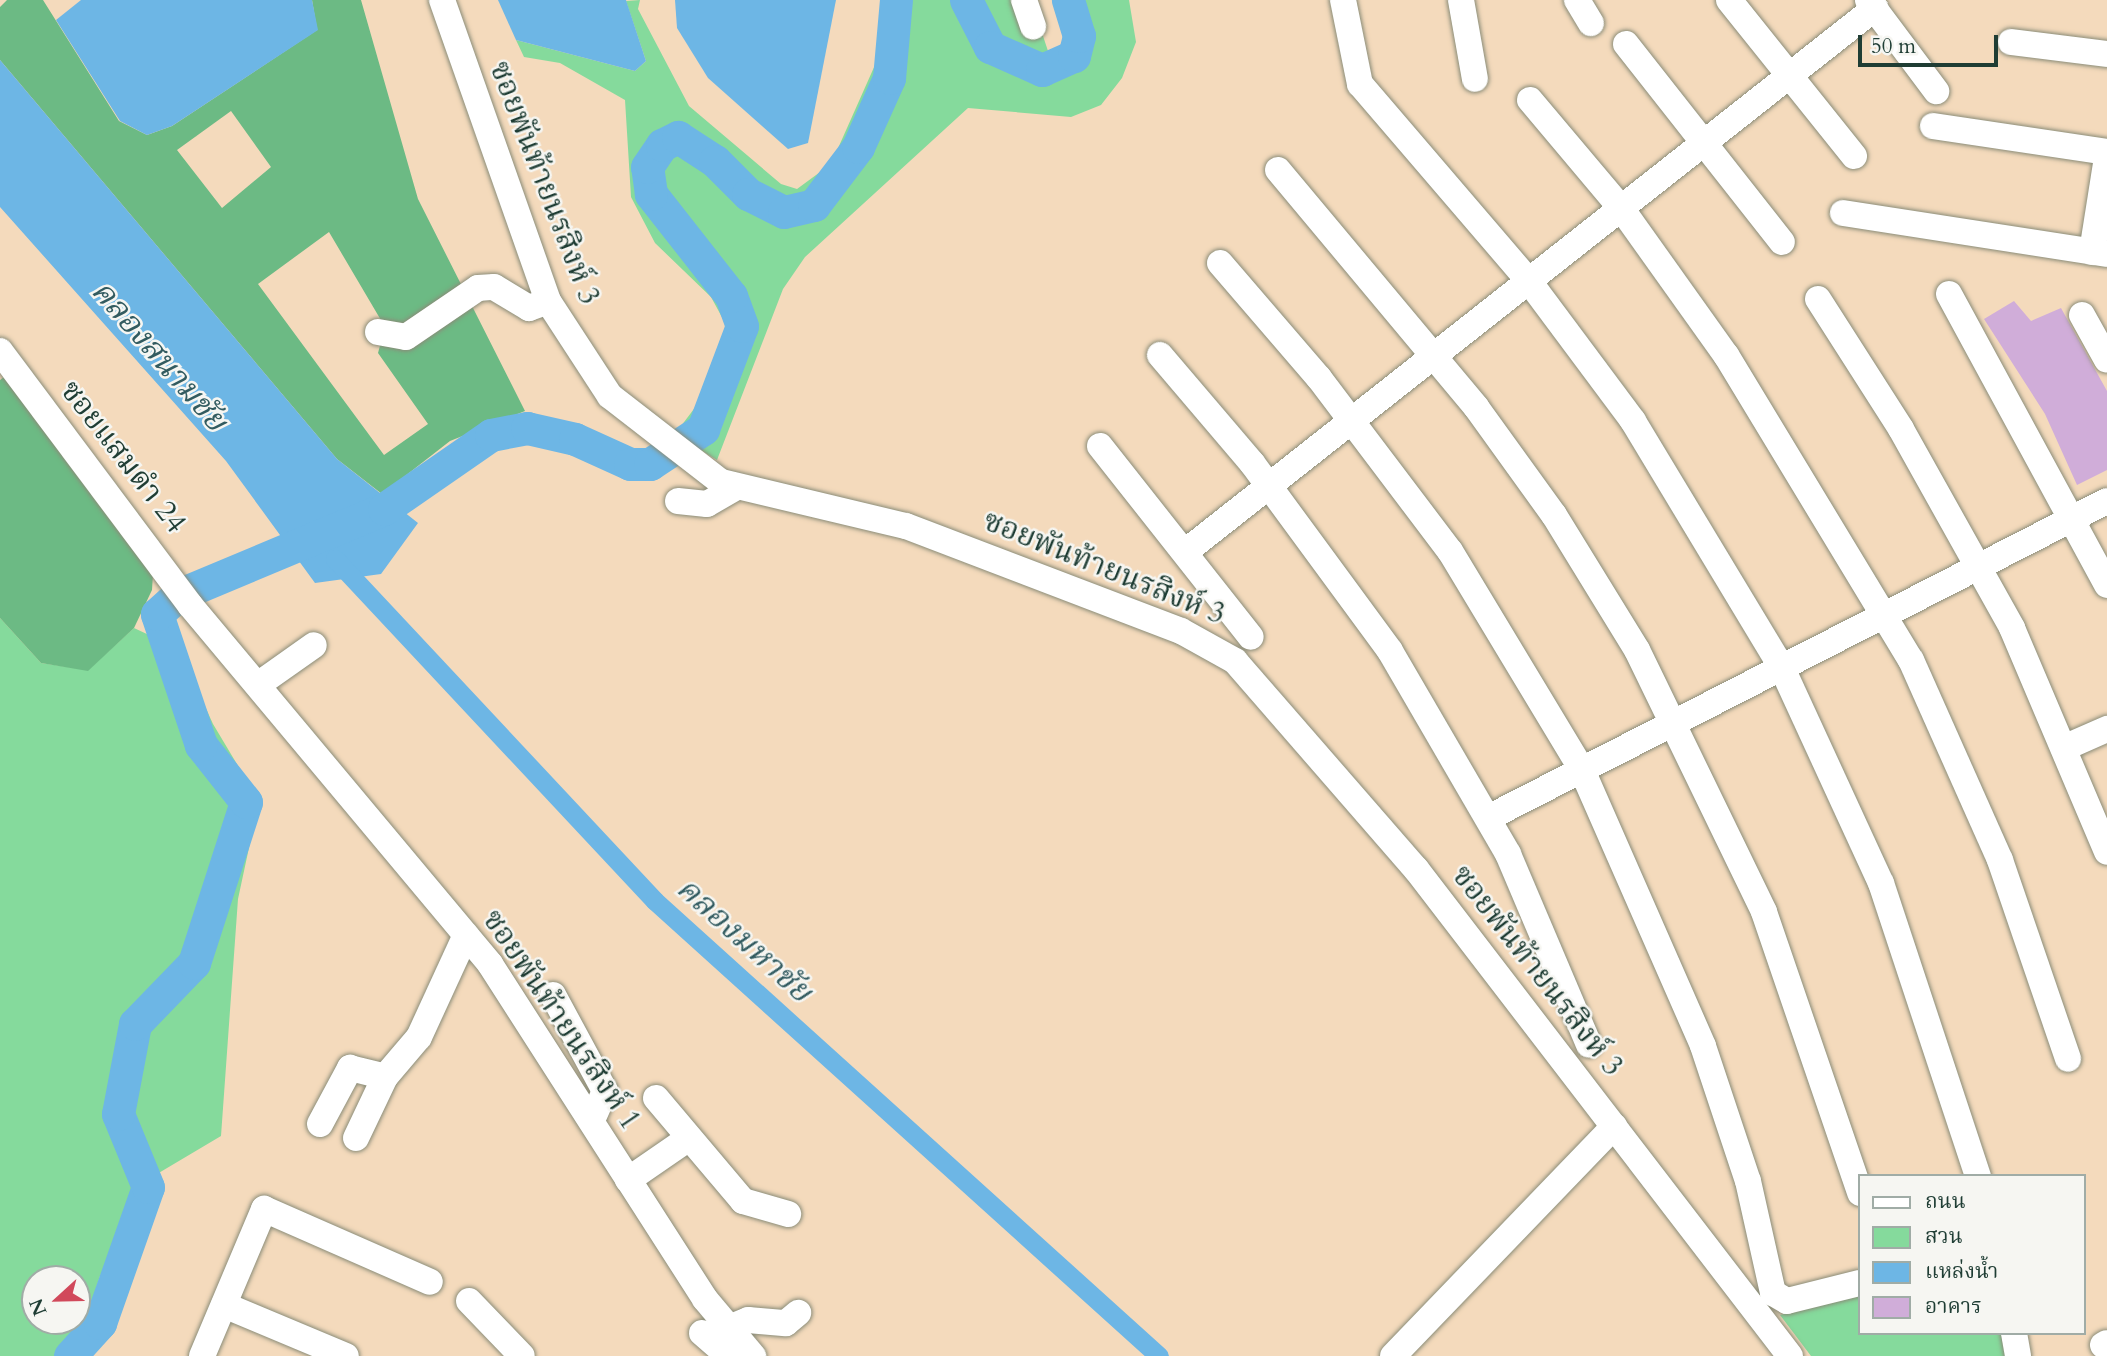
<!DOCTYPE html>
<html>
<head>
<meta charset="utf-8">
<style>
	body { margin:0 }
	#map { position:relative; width:2107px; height:1356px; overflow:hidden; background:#f4dabc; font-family:Cardo,"Noto Serif Thai",serif }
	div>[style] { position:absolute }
	.green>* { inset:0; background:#85da9c }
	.forest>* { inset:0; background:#6cba84 }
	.water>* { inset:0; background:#6db6e5 }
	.canal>* { height:19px; margin:-9.5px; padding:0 9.5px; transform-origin:9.5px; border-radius:9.5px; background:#6db6e5 }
	.river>* { height:33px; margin:-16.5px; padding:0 16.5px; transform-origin:16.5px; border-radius:16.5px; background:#6db6e5 }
	.building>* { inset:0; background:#d0add9 }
	.roads { filter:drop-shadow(0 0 2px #8a8c78) drop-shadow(0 0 2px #8a8c78) }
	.minor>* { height:26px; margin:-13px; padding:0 13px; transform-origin:13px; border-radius:13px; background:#fff }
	span { translate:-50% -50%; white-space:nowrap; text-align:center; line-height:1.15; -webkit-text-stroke:5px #f6f6f2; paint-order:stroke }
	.street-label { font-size:30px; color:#1f3d34 }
	.water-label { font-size:32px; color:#325b60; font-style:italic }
	.legend { position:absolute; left:1858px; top:1174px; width:228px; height:161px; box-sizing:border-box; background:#f6f6f2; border:2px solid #a0aca6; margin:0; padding:9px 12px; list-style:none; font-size:21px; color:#1f3d34 }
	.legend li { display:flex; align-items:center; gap:14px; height:35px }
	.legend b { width:35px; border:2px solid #a0aca6 }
	.north { position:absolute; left:21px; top:1265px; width:70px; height:70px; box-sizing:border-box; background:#f6f6f2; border:2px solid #a0aca6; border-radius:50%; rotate:248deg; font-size:19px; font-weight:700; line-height:28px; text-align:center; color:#1f3d34 }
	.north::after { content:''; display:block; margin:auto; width:24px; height:32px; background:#d1495b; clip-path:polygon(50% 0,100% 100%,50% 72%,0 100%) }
	.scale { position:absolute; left:1858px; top:35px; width:140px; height:32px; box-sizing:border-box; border:4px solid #1f3d34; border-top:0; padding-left:9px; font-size:21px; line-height:24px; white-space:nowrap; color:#1f3d34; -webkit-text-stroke:5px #f6f6f2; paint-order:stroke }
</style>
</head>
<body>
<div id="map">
	<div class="green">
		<div style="clip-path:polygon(640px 0,638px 9px,689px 106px,781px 184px,797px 189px,831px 164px,883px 47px,885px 0,1031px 0,1048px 51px,1089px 34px,1074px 0,1129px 0,1136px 42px,1122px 78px,1101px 105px,1071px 117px,968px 108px,805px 257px,783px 289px,717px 460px,675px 434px,709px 389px,730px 332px,711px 297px,655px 243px,631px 197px,625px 100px,560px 63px,524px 57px,516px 40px,635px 71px,646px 61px,626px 1px)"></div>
		<div style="clip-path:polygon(evenodd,0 618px,41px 663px,88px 670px,134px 628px,179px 649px,213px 724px,259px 801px,238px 899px,221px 1136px,157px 1174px,100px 1276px,83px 1329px,56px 1356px,0 1356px,0 618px,35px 1279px,77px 1279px,77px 1321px,35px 1321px,35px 1279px)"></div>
		<div style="clip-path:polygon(1860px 1294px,1860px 1333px,2001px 1333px,2006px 1356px,1811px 1356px,1780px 1315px)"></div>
	</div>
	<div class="forest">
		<div style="clip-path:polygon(evenodd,7px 0,43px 0,119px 121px,147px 135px,172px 126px,317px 30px,312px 0,361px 0,418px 199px,525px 411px,450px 441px,382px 494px,337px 459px,0 60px,0 7px,7px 0,231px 111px,271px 167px,222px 208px,177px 150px,231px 111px,7px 0,329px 232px,385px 327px,378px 353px,428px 424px,384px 455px,258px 284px,329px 232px)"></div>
		<div style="clip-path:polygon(9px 373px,154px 559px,152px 590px,134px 628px,88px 671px,41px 663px,0 618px,0 380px)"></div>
	</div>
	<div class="water">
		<div style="clip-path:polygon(81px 0,312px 0,318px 30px,172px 126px,147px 135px,120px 121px,56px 20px)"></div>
		<div style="clip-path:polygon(498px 0,626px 0,646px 61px,635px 71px,516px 40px)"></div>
		<div style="clip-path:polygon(675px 0,836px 0,808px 143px,788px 149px,708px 78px,677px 28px)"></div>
		<div style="clip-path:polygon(0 60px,337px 459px,418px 523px,381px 574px,315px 583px,226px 461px,0 207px)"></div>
	</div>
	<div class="canal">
		<div style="left:335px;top:559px;width:468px;rotate:46.9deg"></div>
		<div style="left:655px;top:901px;width:679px;rotate:42.08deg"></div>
	</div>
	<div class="river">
		<div style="left:966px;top:0;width:53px;rotate:62.9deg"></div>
		<div style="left:990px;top:47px;width:57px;rotate:23.9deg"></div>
		<div style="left:1042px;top:70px;width:35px;rotate:-24deg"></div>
		<div style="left:1074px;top:56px;width:21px;rotate:-76deg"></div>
		<div style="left:1079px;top:36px;width:38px;rotate:-107deg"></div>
		<div style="left:70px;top:1356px;width:45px;rotate:-47.7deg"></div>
		<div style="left:100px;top:1323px;width:144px;rotate:-70.6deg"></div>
		<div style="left:148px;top:1187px;width:79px;rotate:-112.3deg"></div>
		<div style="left:118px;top:1114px;width:92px;rotate:-79.3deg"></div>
		<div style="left:135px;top:1024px;width:85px;rotate:-46deg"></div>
		<div style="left:194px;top:963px;width:169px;rotate:-72.1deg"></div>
		<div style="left:246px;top:802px;width:73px;rotate:-128.3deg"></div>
		<div style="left:201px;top:745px;width:138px;rotate:-108.6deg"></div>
		<div style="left:157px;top:614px;width:28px;rotate:-42deg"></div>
		<div style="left:178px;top:595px;width:223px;rotate:-22.7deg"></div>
		<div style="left:384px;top:509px;width:130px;rotate:-34.7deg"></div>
		<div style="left:491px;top:435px;width:37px;rotate:-11deg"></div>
		<div style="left:527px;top:428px;width:49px;rotate:12.9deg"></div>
		<div style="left:575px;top:439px;width:60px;rotate:24.4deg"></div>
		<div style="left:630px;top:464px;width:20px"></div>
		<div style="left:650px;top:464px;width:64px;rotate:-33.4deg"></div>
		<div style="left:703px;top:429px;width:110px;rotate:-69.3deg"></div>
		<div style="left:742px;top:326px;width:32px;rotate:-110deg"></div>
		<div style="left:731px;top:296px;width:130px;rotate:-128.1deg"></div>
		<div style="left:651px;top:194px;width:27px;rotate:-98deg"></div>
		<div style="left:647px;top:167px;width:27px;rotate:-56deg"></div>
		<div style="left:662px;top:145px;width:18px;rotate:-27deg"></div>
		<div style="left:678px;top:137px;width:44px;rotate:33deg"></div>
		<div style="left:715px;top:161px;width:47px;rotate:45deg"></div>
		<div style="left:748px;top:194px;width:40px;rotate:26.6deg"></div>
		<div style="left:784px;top:212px;width:31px;rotate:-13deg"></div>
		<div style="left:814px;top:205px;width:73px;rotate:-52.8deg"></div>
		<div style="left:858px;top:147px;width:76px;rotate:-65.8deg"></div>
		<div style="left:889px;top:78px;width:78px;rotate:-84.9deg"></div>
	</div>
	<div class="building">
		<div style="clip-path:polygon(2014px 301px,2031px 321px,2061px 308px,2107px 391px,2107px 470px,2077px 485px,2045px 414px,1984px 319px)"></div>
	</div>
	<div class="roads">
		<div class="minor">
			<div style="left:442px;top:0;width:319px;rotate:70.6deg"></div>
			<div style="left:548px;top:301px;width:113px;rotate:56.9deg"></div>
			<div style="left:610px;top:396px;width:140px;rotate:37.8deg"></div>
			<div style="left:721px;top:482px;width:190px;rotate:13.4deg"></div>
			<div style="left:906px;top:526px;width:294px;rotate:20.9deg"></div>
			<div style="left:1181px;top:631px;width:62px;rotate:29.1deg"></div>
			<div style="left:1235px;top:661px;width:276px;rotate:49deg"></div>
			<div style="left:1416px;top:869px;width:614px;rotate:52.48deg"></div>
			<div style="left:1024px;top:0;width:28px;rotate:71deg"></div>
			<div style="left:1343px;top:0;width:86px;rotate:78.6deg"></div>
			<div style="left:1360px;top:84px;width:258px;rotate:49.4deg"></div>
			<div style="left:1528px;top:280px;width:176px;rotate:53.3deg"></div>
			<div style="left:1633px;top:421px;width:288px;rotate:58.9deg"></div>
			<div style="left:1782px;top:668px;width:237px;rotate:65.3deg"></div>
			<div style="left:1881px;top:883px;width:309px;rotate:71.7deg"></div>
			<div style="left:1461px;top:0;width:80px;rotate:80deg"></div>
			<div style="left:1577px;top:0;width:27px;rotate:59deg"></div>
			<div style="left:1729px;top:0;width:200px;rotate:51.3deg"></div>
			<div style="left:1868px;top:0;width:114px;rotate:53.2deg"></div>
			<div style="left:2011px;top:42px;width:97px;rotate:7.1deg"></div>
			<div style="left:1626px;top:44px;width:252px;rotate:51.8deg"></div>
			<div style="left:1530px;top:100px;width:141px;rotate:49.9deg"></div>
			<div style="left:1621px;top:208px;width:181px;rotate:54.5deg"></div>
			<div style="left:1726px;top:355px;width:357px;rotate:58.8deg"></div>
			<div style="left:1911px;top:660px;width:219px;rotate:66deg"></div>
			<div style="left:2000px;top:860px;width:210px;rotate:71.1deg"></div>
			<div style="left:1933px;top:126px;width:176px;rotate:8.5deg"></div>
			<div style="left:1278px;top:170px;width:309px;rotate:50.1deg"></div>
			<div style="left:1476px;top:407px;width:133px;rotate:54.2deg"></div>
			<div style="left:1554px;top:515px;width:158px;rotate:58.4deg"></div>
			<div style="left:1637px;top:650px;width:291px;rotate:64.1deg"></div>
			<div style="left:1764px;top:912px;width:297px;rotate:71.1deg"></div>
			<div style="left:1843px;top:213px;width:267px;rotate:8.8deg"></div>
			<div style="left:2092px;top:252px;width:96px;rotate:-81deg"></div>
			<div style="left:1220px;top:263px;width:152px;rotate:49.3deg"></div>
			<div style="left:1319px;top:378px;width:217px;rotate:52.9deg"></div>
			<div style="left:1450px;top:551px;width:256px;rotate:58.9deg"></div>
			<div style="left:1582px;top:770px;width:301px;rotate:66.3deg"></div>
			<div style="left:1703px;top:1046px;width:142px;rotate:71.6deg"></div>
			<div style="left:1748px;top:1181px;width:115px;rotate:77.4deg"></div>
			<div style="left:1773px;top:1293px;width:16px;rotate:30deg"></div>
			<div style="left:1787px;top:1301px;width:75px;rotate:-13.9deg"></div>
			<div style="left:1949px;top:294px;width:331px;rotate:61.5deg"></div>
			<div style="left:1818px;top:299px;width:154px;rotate:57.4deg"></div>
			<div style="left:1901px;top:429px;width:228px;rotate:60.8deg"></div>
			<div style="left:2012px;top:628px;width:243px;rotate:67deg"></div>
			<div style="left:2082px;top:315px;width:51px;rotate:60.9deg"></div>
			<div style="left:378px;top:332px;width:28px;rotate:10deg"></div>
			<div style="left:406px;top:337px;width:87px;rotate:-34.2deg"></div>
			<div style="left:478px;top:288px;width:16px;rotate:-4deg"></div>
			<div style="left:494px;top:287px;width:41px;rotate:31deg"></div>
			<div style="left:529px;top:308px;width:20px;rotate:-20deg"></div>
			<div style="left:0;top:351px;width:317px;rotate:53.2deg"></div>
			<div style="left:190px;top:605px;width:468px;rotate:50.1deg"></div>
			<div style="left:490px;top:964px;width:398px;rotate:57.3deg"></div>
			<div style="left:705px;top:1299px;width:75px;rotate:49.9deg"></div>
			<div style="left:1160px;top:355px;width:142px;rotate:49.6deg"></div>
			<div style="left:1252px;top:463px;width:233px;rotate:53.7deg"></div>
			<div style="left:1390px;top:651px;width:235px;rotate:59.8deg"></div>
			<div style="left:1508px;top:854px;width:207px;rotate:67deg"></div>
			<div style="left:1100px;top:446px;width:243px;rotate:51.7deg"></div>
			<div style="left:678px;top:501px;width:29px;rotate:6deg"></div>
			<div style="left:707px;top:504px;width:34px;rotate:-30deg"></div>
			<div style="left:1185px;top:552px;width:879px;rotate:-38.25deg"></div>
			<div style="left:259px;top:684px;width:67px;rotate:-35.3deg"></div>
			<div style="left:2066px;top:747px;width:45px;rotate:-23.7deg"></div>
			<div style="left:1488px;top:818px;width:695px;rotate:-27.12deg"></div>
			<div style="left:553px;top:995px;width:109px;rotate:61.6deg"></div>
			<div style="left:605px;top:1091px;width:32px;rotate:114deg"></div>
			<div style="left:656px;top:1098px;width:135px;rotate:49.8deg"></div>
			<div style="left:743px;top:1201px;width:47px;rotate:16.1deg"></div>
			<div style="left:320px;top:1124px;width:64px;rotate:-61.8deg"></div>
			<div style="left:350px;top:1068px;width:36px;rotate:14deg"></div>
			<div style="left:356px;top:1138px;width:68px;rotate:-64.6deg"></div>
			<div style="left:385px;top:1077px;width:52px;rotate:-49.6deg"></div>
			<div style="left:419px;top:1037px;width:112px;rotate:-65.3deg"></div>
			<div style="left:628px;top:1180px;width:74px;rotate:-34.5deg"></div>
			<div style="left:469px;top:1301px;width:76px;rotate:46.1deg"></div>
			<div style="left:224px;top:1305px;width:132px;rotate:22.7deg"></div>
			<div style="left:726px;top:1329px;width:24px;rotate:-22deg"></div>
			<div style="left:748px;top:1320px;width:38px;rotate:5deg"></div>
			<div style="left:786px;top:1323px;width:16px;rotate:-40deg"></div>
			<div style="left:702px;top:1333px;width:35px;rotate:41deg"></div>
			<div style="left:2014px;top:1333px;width:23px;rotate:80deg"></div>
			<div style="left:2103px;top:1345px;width:4px;rotate:-27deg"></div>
			<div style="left:202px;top:1356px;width:160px;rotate:-67.1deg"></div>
			<div style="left:264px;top:1209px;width:181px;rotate:23.7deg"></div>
			<div style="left:1393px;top:1356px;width:319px;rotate:-46.1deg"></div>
		</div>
	</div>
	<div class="street-label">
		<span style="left:544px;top:183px;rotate:69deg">ซอยพันท้ายนรสิงห์ 3</span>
		<span style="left:123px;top:457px;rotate:52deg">ซอยแสมดำ 24</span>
		<span style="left:1104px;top:568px;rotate:22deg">ซอยพันท้ายนรสิงห์ 3</span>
		<span style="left:1537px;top:971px;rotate:52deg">ซอยพันท้ายนรสิงห์ 3</span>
		<span style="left:561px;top:1020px;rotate:56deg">ซอยพันท้ายนรสิงห์ 1</span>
	</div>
	<div class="water-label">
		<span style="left:159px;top:356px;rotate:49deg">คลองสนามชัย</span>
		<span style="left:744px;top:940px;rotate:42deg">คลองมหาชัย</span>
	</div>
	<ul class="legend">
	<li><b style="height:9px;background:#fff"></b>ถนน</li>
	<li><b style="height:19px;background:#85da9c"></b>สวน</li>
	<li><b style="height:19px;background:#6db6e5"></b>แหล่งน้ำ</li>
	<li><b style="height:19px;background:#d0add9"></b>อาคาร</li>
	</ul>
	<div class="north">N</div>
	<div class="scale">50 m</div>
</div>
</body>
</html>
